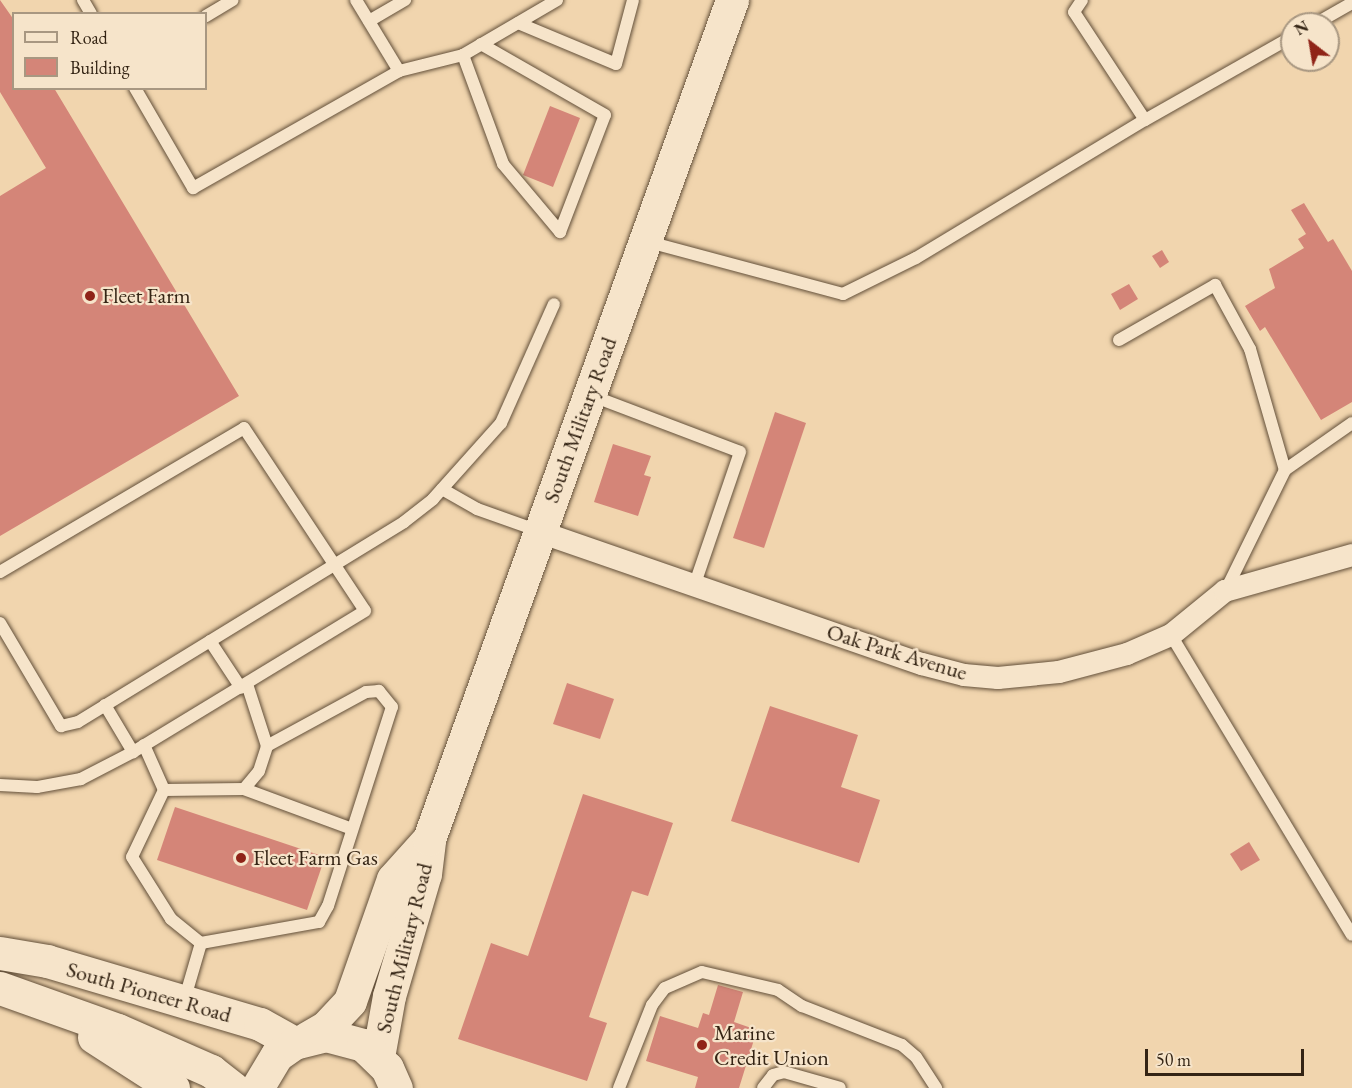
<!DOCTYPE html>
<html>
<head>
<meta charset="utf-8">
<style>
	body { margin:0 }
	#map { position:relative; width:1352px; height:1088px; overflow:hidden; background:#f1d5ae; font-family:"EB Garamond",serif }
	div>[style] { position:absolute }
	.building>* { inset:0; background:#d48578 }
	.roads { filter:drop-shadow(0 0 2px #63503a) drop-shadow(0 0 2px #63503a) }
	.service>* { height:12px; margin:-6px; padding:0 6px; transform-origin:6px; border-radius:6px; background:#f6e4ca }
	.minor>* { height:22px; margin:-11px; padding:0 11px; transform-origin:11px; border-radius:11px; background:#f6e4ca }
	.secondary>* { height:33px; margin:-16.5px; padding:0 16.5px; transform-origin:16.5px; border-radius:16.5px; background:#f6e4ca }
	.dots>* { width:16px; height:16px; translate:-50% -50%; box-sizing:border-box; border:3px solid #f6e4ca; border-radius:50% }
	span { translate:-50% -50%; white-space:nowrap; text-align:center; line-height:1.15; -webkit-text-stroke:4.5px #f6e4ca; paint-order:stroke }
	.poi-label { font-size:22px; color:#342414 }
	.left { translate:0 -50%; text-align:left }
	.street-label { font-size:22px; color:#342414 }
	.legend { position:absolute; left:12px; top:12px; width:195px; height:78px; box-sizing:border-box; background:#f6e4ca; border:2px solid #a89781; margin:0; padding:8px 10px; list-style:none; font-size:18px; color:#342414 }
	.legend li { display:flex; align-items:center; gap:12px; height:30px }
	.legend b { width:30px; border:2px solid #a89781 }
	.north { position:absolute; left:1280px; top:12px; width:60px; height:60px; box-sizing:border-box; background:#f6e4ca; border:2px solid #a89781; border-radius:50%; rotate:329deg; font-size:16px; font-weight:700; line-height:24px; text-align:center; color:#342414 }
	.north::after { content:''; display:block; margin:auto; width:21px; height:27px; background:#8f2418; clip-path:polygon(50% 0,100% 100%,50% 72%,0 100%) }
	.scale { position:absolute; left:1145px; top:1049px; width:159px; height:27px; box-sizing:border-box; border:3px solid #342414; border-top:0; padding-left:8px; font-size:18px; line-height:21px; white-space:nowrap; color:#342414; -webkit-text-stroke:4px #f6e4ca; paint-order:stroke }
</style>
</head>
<body>
<div id="map">
	<div class="building">
		<div style="clip-path:polygon(0 0,14px 20px,14px 88px,54px 88px,239px 396px,0 536px,0 196px,46px 168px,0 92px)"></div>
		<div style="clip-path:polygon(550px 106px,580px 118px,553px 187px,523px 175px)"></div>
		<div style="clip-path:polygon(1304px 203px,1328px 242px,1333px 239px,1352px 271px,1352px 402px,1321px 420px,1265px 327px,1260px 331px,1245px 306px,1275px 288px,1269px 269px,1304px 248px,1298px 239px,1306px 234px,1291px 210px)"></div>
		<div style="clip-path:polygon(1162px 250px,1169px 262px,1160px 268px,1152px 256px)"></div>
		<div style="clip-path:polygon(1129px 284px,1138px 299px,1120px 310px,1111px 294px)"></div>
		<div style="clip-path:polygon(775px 412px,806px 423px,764px 548px,733px 538px)"></div>
		<div style="clip-path:polygon(613px 444px,651px 456px,644px 475px,651px 477px,638px 516px,594px 502px)"></div>
		<div style="clip-path:polygon(567px 683px,614px 699px,600px 739px,553px 724px)"></div>
		<div style="clip-path:polygon(770px 706px,858px 735px,841px 787px,880px 800px,859px 863px,731px 821px)"></div>
		<div style="clip-path:polygon(583px 794px,673px 823px,648px 896px,632px 891px,589px 1017px,607px 1023px,587px 1081px,458px 1039px,491px 943px,528px 956px)"></div>
		<div style="clip-path:polygon(175px 807px,325px 857px,307px 910px,157px 860px)"></div>
		<div style="clip-path:polygon(1249px 842px,1260px 860px,1241px 871px,1230px 854px)"></div>
		<div style="clip-path:polygon(718px 985px,743px 992px,734px 1022px,757px 1030px,739px 1088px,695px 1088px,698px 1077px,646px 1061px,660px 1016px,698px 1028px,703px 1013px,709px 1015px)"></div>
	</div>
	<div class="roads">
		<div class="service">
			<div style="left:83px;top:0;width:16px;rotate:60deg"></div>
			<div style="left:206px;top:16px;width:31px;rotate:-31deg"></div>
			<div style="left:369px;top:21px;width:42px;rotate:-30.3deg"></div>
			<div style="left:518px;top:23px;width:106px;rotate:22.7deg"></div>
			<div style="left:616px;top:64px;width:66px;rotate:-75.1deg"></div>
			<div style="left:1315px;top:24px;width:43px;rotate:-29.6deg"></div>
			<div style="left:463px;top:55px;width:116px;rotate:69.8deg"></div>
			<div style="left:503px;top:164px;width:89px;rotate:50deg"></div>
			<div style="left:560px;top:232px;width:125px;rotate:-69deg"></div>
			<div style="left:605px;top:115px;width:143px;rotate:-150.2deg"></div>
			<div style="left:399px;top:71px;width:66px;rotate:-14deg"></div>
			<div style="left:463px;top:55px;width:109px;rotate:-30.3deg"></div>
			<div style="left:135px;top:88px;width:116px;rotate:59.9deg"></div>
			<div style="left:193px;top:188px;width:237px;rotate:-29.6deg"></div>
			<div style="left:399px;top:71px;width:83px;rotate:-121.2deg"></div>
			<div style="left:1145px;top:120px;width:169px;rotate:-29.5deg"></div>
			<div style="left:645px;top:241px;width:205px;rotate:15deg"></div>
			<div style="left:843px;top:294px;width:81px;rotate:-26.3deg"></div>
			<div style="left:916px;top:258px;width:267px;rotate:-31.1deg"></div>
			<div style="left:1145px;top:120px;width:129px;rotate:-123.3deg"></div>
			<div style="left:1074px;top:12px;width:14px;rotate:-56deg"></div>
			<div style="left:1119px;top:340px;width:111px;rotate:-29.8deg"></div>
			<div style="left:1215px;top:285px;width:73px;rotate:61.3deg"></div>
			<div style="left:1250px;top:349px;width:126px;rotate:73.9deg"></div>
			<div style="left:1285px;top:470px;width:134px;rotate:116.2deg"></div>
			<div style="left:590px;top:395px;width:160px;rotate:20.8deg"></div>
			<div style="left:740px;top:452px;width:142px;rotate:108.9deg"></div>
			<div style="left:1285px;top:470px;width:82px;rotate:-35deg"></div>
			<div style="left:442px;top:489px;width:40px;rotate:29.7deg"></div>
			<div style="left:477px;top:509px;width:66px;rotate:19.5deg"></div>
			<div style="left:0;top:572px;width:283px;rotate:-30.5deg"></div>
			<div style="left:244px;top:428px;width:219px;rotate:56.5deg"></div>
			<div style="left:365px;top:611px;width:271px;rotate:148.7deg"></div>
			<div style="left:133px;top:752px;width:59px;rotate:152.6deg"></div>
			<div style="left:81px;top:779px;width:45px;rotate:169.7deg"></div>
			<div style="left:37px;top:787px;width:37px;rotate:-177deg"></div>
			<div style="left:0;top:623px;width:120px;rotate:59.4deg"></div>
			<div style="left:61px;top:726px;width:17px;rotate:-13deg"></div>
			<div style="left:78px;top:722px;width:382px;rotate:-31.5deg"></div>
			<div style="left:404px;top:522px;width:37px;rotate:-38deg"></div>
			<div style="left:433px;top:499px;width:102px;rotate:-48.2deg"></div>
			<div style="left:501px;top:423px;width:130px;rotate:-66deg"></div>
			<div style="left:1171px;top:635px;width:350px;rotate:58.9deg"></div>
			<div style="left:210px;top:641px;width:56px;rotate:56.6deg"></div>
			<div style="left:105px;top:705px;width:55px;rotate:59.2deg"></div>
			<div style="left:144px;top:745px;width:49px;rotate:66deg"></div>
			<div style="left:164px;top:790px;width:74px;rotate:115.5deg"></div>
			<div style="left:132px;top:857px;width:73px;rotate:57.8deg"></div>
			<div style="left:171px;top:919px;width:38px;rotate:39deg"></div>
			<div style="left:201px;top:943px;width:60px;rotate:106.3deg"></div>
			<div style="left:244px;top:789px;width:115px;rotate:20.3deg"></div>
			<div style="left:164px;top:790px;width:80px;rotate:-0.7deg"></div>
			<div style="left:244px;top:789px;width:23px;rotate:-50deg"></div>
			<div style="left:259px;top:771px;width:26px;rotate:-72deg"></div>
			<div style="left:267px;top:746px;width:65px;rotate:-107.9deg"></div>
			<div style="left:201px;top:943px;width:120px;rotate:-10.1deg"></div>
			<div style="left:319px;top:922px;width:18px;rotate:-61deg"></div>
			<div style="left:328px;top:906px;width:209px;rotate:-72.2deg"></div>
			<div style="left:392px;top:707px;width:21px;rotate:-129deg"></div>
			<div style="left:379px;top:691px;width:13px;rotate:176deg"></div>
			<div style="left:366px;top:692px;width:113px;rotate:151.4deg"></div>
			<div style="left:619px;top:1088px;width:89px;rotate:-68.3deg"></div>
			<div style="left:652px;top:1005px;width:21px;rotate:-53deg"></div>
			<div style="left:665px;top:988px;width:40px;rotate:-23.4deg"></div>
			<div style="left:702px;top:972px;width:78px;rotate:13.3deg"></div>
			<div style="left:778px;top:990px;width:29px;rotate:34deg"></div>
			<div style="left:802px;top:1006px;width:107px;rotate:21.3deg"></div>
			<div style="left:902px;top:1045px;width:18px;rotate:41deg"></div>
			<div style="left:916px;top:1057px;width:37px;rotate:57deg"></div>
			<div style="left:763px;top:1088px;width:16px;rotate:-52deg"></div>
			<div style="left:773px;top:1075px;width:11px;rotate:-15deg"></div>
			<div style="left:784px;top:1072px;width:58px;rotate:15.9deg"></div>
		</div>
		<div class="minor">
			<div style="left:540px;top:532px;width:404px;rotate:19.1deg"></div>
			<div style="left:922px;top:664px;width:43px;rotate:14.7deg"></div>
			<div style="left:964px;top:675px;width:34px;rotate:5deg"></div>
			<div style="left:998px;top:678px;width:61px;rotate:-5.6deg"></div>
			<div style="left:1059px;top:672px;width:70px;rotate:-14.8deg"></div>
			<div style="left:1127px;top:654px;width:48px;rotate:-23.4deg"></div>
			<div style="left:1171px;top:635px;width:70px;rotate:-39.2deg"></div>
			<div style="left:1225px;top:591px;width:132px;rotate:-15.8deg"></div>
		</div>
		<div class="secondary">
			<div style="left:0;top:953px;width:48px;rotate:9.7deg"></div>
			<div style="left:47px;top:961px;width:222px;rotate:16.5deg"></div>
			<div style="left:260px;top:1024px;width:39px;rotate:29deg"></div>
			<div style="left:0;top:988px;width:125px;rotate:19.6deg"></div>
			<div style="left:118px;top:1030px;width:102px;rotate:23.8deg"></div>
			<div style="left:211px;top:1071px;width:28px;rotate:38deg"></div>
			<div style="left:94px;top:1037px;width:94px;rotate:32.8deg"></div>
			<div style="left:307px;top:1038px;width:22px;rotate:-30deg"></div>
			<div style="left:326px;top:1027px;width:35px;rotate:-47deg"></div>
			<div style="left:350px;top:1001px;width:129px;rotate:-70.6deg"></div>
			<div style="left:393px;top:879px;width:54px;rotate:-48deg"></div>
			<div style="left:378px;top:1057px;width:62px;rotate:-79.8deg"></div>
			<div style="left:389px;top:996px;width:127px;rotate:-73.6deg"></div>
			<div style="left:425px;top:874px;width:35px;rotate:-83deg"></div>
			<div style="left:429px;top:839px;width:892px;rotate:-70.14deg"></div>
			<div style="left:257px;top:1088px;width:39px;rotate:-59deg"></div>
			<div style="left:277px;top:1055px;width:21px;rotate:-35deg"></div>
			<div style="left:294px;top:1043px;width:33px;rotate:-14deg"></div>
			<div style="left:326px;top:1035px;width:38px;rotate:15deg"></div>
			<div style="left:363px;top:1045px;width:33px;rotate:44deg"></div>
			<div style="left:387px;top:1068px;width:22px;rotate:66deg"></div>
		</div>
	</div>
	<div class="dots">
		<div style="left:90px;top:296px;background:#8f2418"></div>
		<div style="left:241px;top:858px;background:#8f2418"></div>
		<div style="left:702px;top:1045px;background:#8f2418"></div>
	</div>
	<div class="poi-label">
		<span class="left" style="left:102px;top:296px">Fleet Farm</span>
		<span class="left" style="left:253px;top:858px">Fleet Farm Gas</span>
		<span class="left" style="left:714px;top:1045px">Marine<br>Credit Union</span>
	</div>
	<div class="street-label">
		<span style="left:580px;top:420px;rotate:-70deg">South Military Road</span>
		<span style="left:897px;top:652px;rotate:17deg">Oak Park Avenue</span>
		<span style="left:404px;top:948px;rotate:-76deg">South Military Road</span>
		<span style="left:149px;top:992px;rotate:16deg">South Pioneer Road</span>
	</div>
	<ul class="legend">
	<li><b style="height:8px;background:#f6e4ca"></b>Road</li>
	<li><b style="height:16px;background:#d48578"></b>Building</li>
	</ul>
	<div class="north">N</div>
	<div class="scale">50 m</div>
</div>
</body>
</html>
